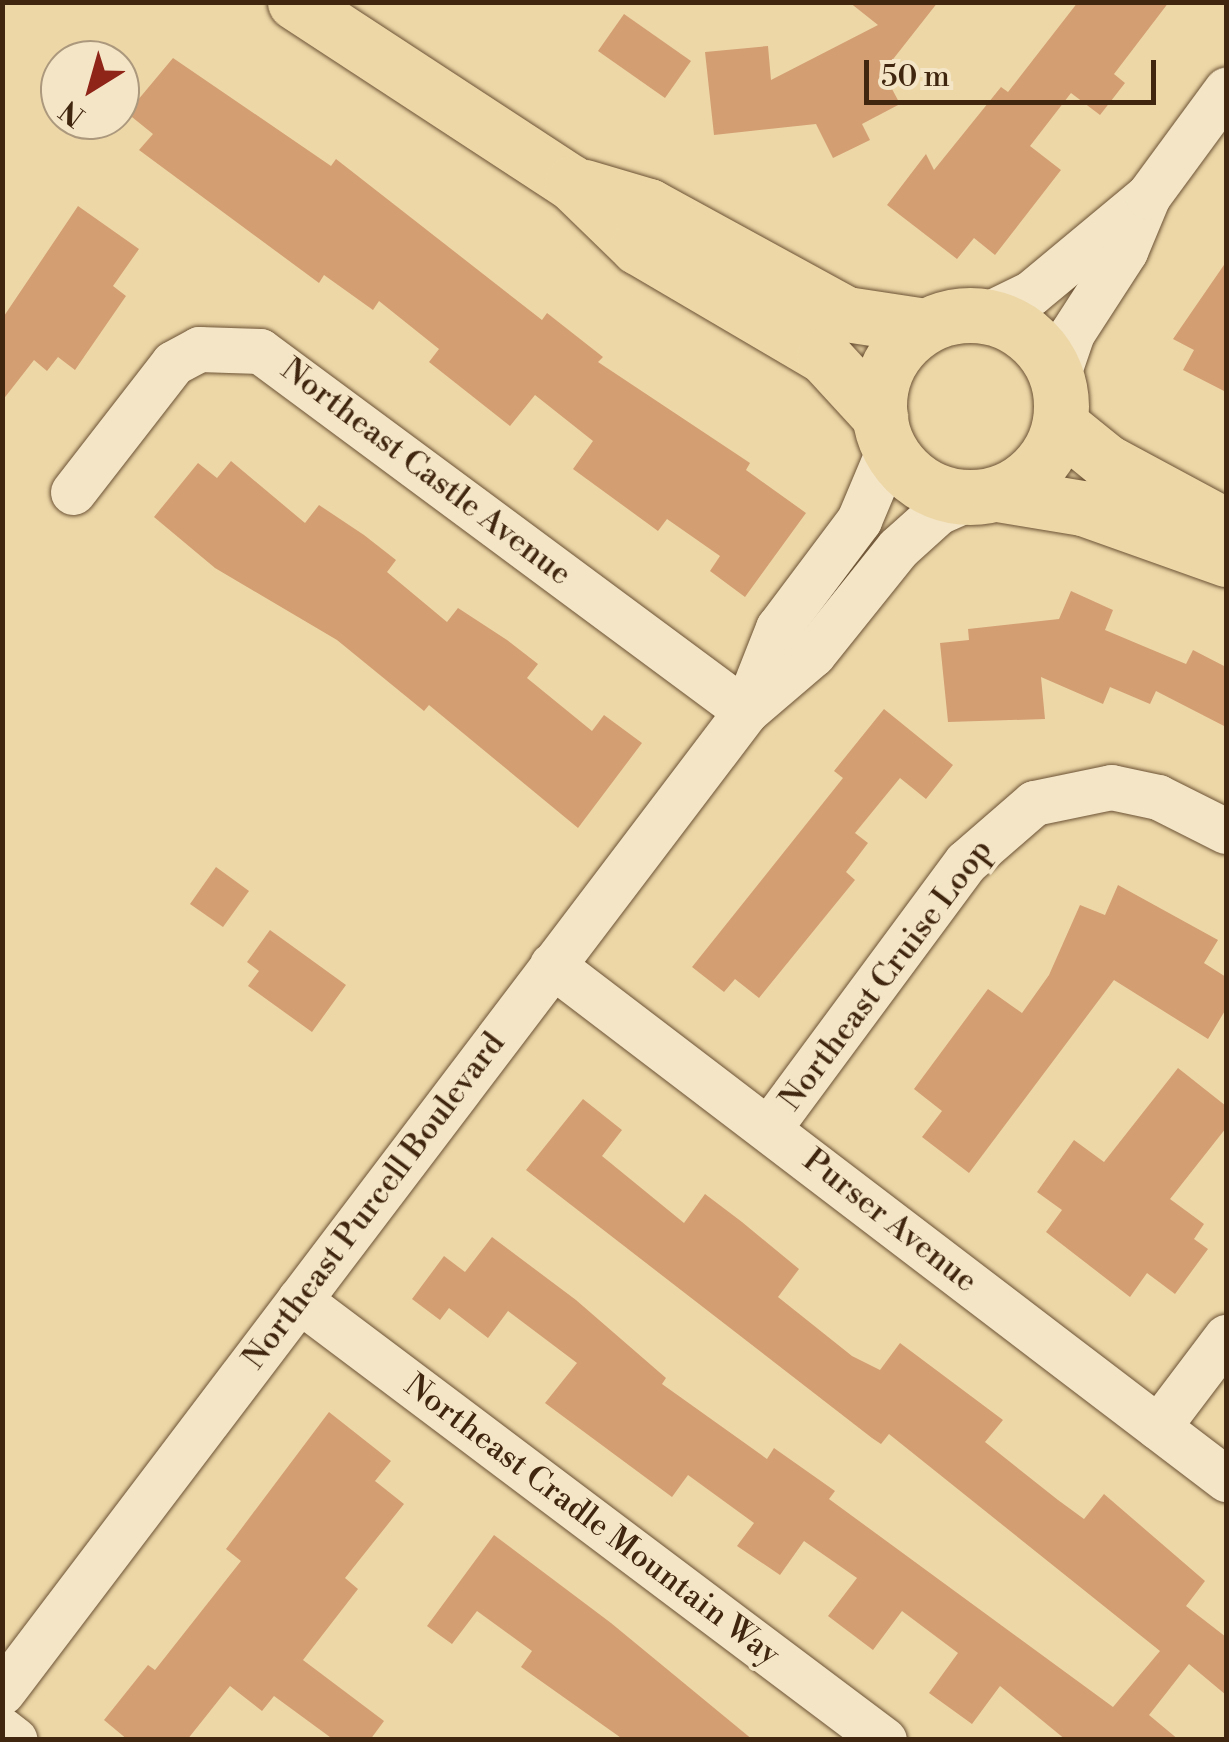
<!DOCTYPE html>
<html>
<head>
<meta charset="utf-8">
<style>
	body { margin:0 }
	#map { position:relative; width:1229px; height:1742px; overflow:hidden; background:#edd7a7; font-family:"Libre Bodoni",serif }
	div>[style] { position:absolute }
	.building>* { inset:0; background:#d39e72 }
	.roads { filter:drop-shadow(0 0 2px #6c5235) drop-shadow(0 0 2px #6c5235) }
	.minor>* { height:45px; margin:-22.5px; padding:0 22.5px; transform-origin:22.5px; border-radius:22.5px; background:#f3e5c6 }
	.major>* { height:55px; margin:-27.5px; padding:0 27.5px; transform-origin:27.5px; border-radius:27.5px; background:#edd7a7 }
	.major>.ring { margin:-27.5px; padding:0; box-sizing:content-box; background:none; border:55px solid #edd7a7; border-radius:50% }
	span { translate:-50% -50%; white-space:nowrap; text-align:center; line-height:1.15; -webkit-text-stroke:8px #f3e5c6; paint-order:stroke }
	.street-label { font-size:32px; color:#41260f }
	.frame { position:absolute; inset:0; border:5px solid #41260f; pointer-events:none }
	.north { position:absolute; left:40px; top:40px; width:100px; height:100px; box-sizing:border-box; background:#f3e5c6; border:2px solid #ac997d; border-radius:50%; rotate:217deg; font-size:28px; font-weight:700; line-height:40px; text-align:center; color:#41260f }
	.north::after { content:''; display:block; margin:auto; width:35px; height:45px; background:#8f2418; clip-path:polygon(50% 0,100% 100%,50% 72%,0 100%) }
	.scale { position:absolute; left:864px; top:60px; width:292px; height:45px; box-sizing:border-box; border:5px solid #41260f; border-top:0; padding-left:12px; font-size:30px; line-height:35px; white-space:nowrap; color:#41260f; -webkit-text-stroke:8px #f3e5c6; paint-order:stroke }
</style>
</head>
<body>
<div id="map">
	<div class="building">
		<div style="clip-path:polygon(849px 2px,938px 2px,883px 72px,900px 104px,862px 124px,870px 140px,833px 158px,816px 124px,714px 135px,705px 52px,768px 46px,771px 80px,878px 25px)"></div>
		<div style="clip-path:polygon(1078px 2px,1169px 2px,1114px 74px,1125px 83px,1100px 115px,1071px 93px,1030px 146px,1061px 170px,995px 255px,974px 238px,957px 259px,887px 205px,926px 154px,934px 170px,1001px 87px,1008px 92px)"></div>
		<div style="clip-path:polygon(624px 14px,691px 61px,665px 98px,598px 51px)"></div>
		<div style="clip-path:polygon(173px 58px,331px 166px,336px 159px,542px 320px,547px 313px,603px 357px,598px 362px,750px 463px,746px 470px,806px 513px,745px 597px,710px 571px,720px 556px,667px 519px,658px 531px,573px 469px,593px 441px,535px 395px,510px 426px,429px 362px,439px 349px,379px 301px,373px 310px,324px 275px,319px 283px,139px 150px,153px 134px,127px 113px)"></div>
		<div style="clip-path:polygon(78px 206px,139px 249px,113px 286px,126px 296px,75px 370px,58px 357px,47px 371px,34px 360px,2px 401px,2px 319px)"></div>
		<div style="clip-path:polygon(1226px 262px,1226px 392px,1183px 370px,1194px 350px,1173px 339px)"></div>
		<div style="clip-path:polygon(231px 461px,305px 523px,319px 505px,364px 535px,396px 560px,387px 572px,447px 622px,458px 608px,507px 640px,538px 664px,527px 678px,592px 731px,604px 715px,642px 743px,578px 828px,429px 705px,424px 711px,337px 640px,215px 568px,154px 517px,198px 463px,217px 478px)"></div>
		<div style="clip-path:polygon(1071px 591px,1113px 610px,1105px 630px,1186px 664px,1193px 650px,1226px 667px,1226px 727px,1156px 691px,1150px 704px,1110px 687px,1103px 704px,1041px 677px,1045px 719px,948px 722px,940px 643px,969px 640px,968px 629px,1059px 619px)"></div>
		<div style="clip-path:polygon(884px 709px,953px 765px,926px 799px,900px 778px,855px 833px,868px 843px,846px 872px,855px 880px,759px 998px,735px 979px,724px 992px,692px 967px,843px 778px,834px 771px)"></div>
		<div style="clip-path:polygon(216px 867px,249px 891px,223px 927px,190px 904px)"></div>
		<div style="clip-path:polygon(1118px 885px,1218px 940px,1204px 963px,1226px 977px,1226px 1009px,1208px 1039px,1114px 980px,969px 1173px,922px 1137px,942px 1111px,914px 1089px,988px 989px,1022px 1013px,1049px 975px,1080px 905px,1105px 915px)"></div>
		<div style="clip-path:polygon(270px 930px,346px 985px,312px 1032px,248px 986px,259px 971px,247px 962px)"></div>
		<div style="clip-path:polygon(1178px 1068px,1226px 1106px,1226px 1128px,1170px 1199px,1204px 1224px,1194px 1239px,1208px 1249px,1175px 1294px,1147px 1273px,1130px 1297px,1046px 1232px,1062px 1210px,1037px 1192px,1074px 1140px,1104px 1162px)"></div>
		<div style="clip-path:polygon(583px 1099px,622px 1130px,602px 1156px,684px 1223px,705px 1194px,742px 1222px,799px 1269px,778px 1297px,852px 1356px,880px 1370px,900px 1343px,1003px 1420px,985px 1442px,1058px 1500px,1084px 1519px,1104px 1494px,1205px 1581px,1186px 1606px,1226px 1637px,1226px 1695px,1189px 1664px,1149px 1715px,1179px 1740px,1066px 1740px,1000px 1686px,972px 1724px,929px 1693px,958px 1653px,902px 1611px,873px 1650px,828px 1616px,857px 1578px,804px 1541px,780px 1575px,737px 1546px,754px 1523px,688px 1475px,672px 1497px,545px 1403px,577px 1363px,508px 1311px,488px 1338px,449px 1308px,440px 1320px,412px 1299px,444px 1256px,465px 1272px,492px 1237px,576px 1300px,666px 1378px,662px 1384px,767px 1459px,774px 1448px,835px 1491px,829px 1499px,1113px 1707px,1160px 1651px,889px 1434px,881px 1444px,872px 1438px,526px 1170px)"></div>
		<div style="clip-path:polygon(329px 1412px,391px 1461px,375px 1481px,404px 1504px,345px 1578px,358px 1589px,303px 1660px,384px 1721px,370px 1740px,334px 1740px,274px 1696px,262px 1711px,230px 1686px,187px 1740px,128px 1740px,104px 1720px,148px 1665px,155px 1670px,241px 1561px,226px 1549px)"></div>
		<div style="clip-path:polygon(494px 1535px,611px 1623px,753px 1740px,624px 1740px,521px 1667px,532px 1651px,477px 1611px,452px 1644px,427px 1626px)"></div>
	</div>
	<div class="roads">
		<div class="minor">
			<div style="left:984px;top:316px;width:52px;rotate:-26.1deg"></div>
			<div style="left:1031px;top:293px;width:152px;rotate:-39.7deg"></div>
			<div style="left:1057px;top:377px;width:46px;rotate:-71.2deg"></div>
			<div style="left:1072px;top:333px;width:98px;rotate:-57.1deg"></div>
			<div style="left:1125px;top:251px;width:60px;rotate:-67.3deg"></div>
			<div style="left:1148px;top:196px;width:132px;rotate:-53.7deg"></div>
			<div style="left:73px;top:492px;width:163px;rotate:-52.2deg"></div>
			<div style="left:173px;top:363px;width:30px;rotate:-28deg"></div>
			<div style="left:199px;top:349px;width:61px;rotate:1.9deg"></div>
			<div style="left:260px;top:351px;width:605px;rotate:36.53deg"></div>
			<div style="left:748px;top:704px;width:82px;rotate:-68.5deg"></div>
			<div style="left:778px;top:628px;width:135px;rotate:-53.1deg"></div>
			<div style="left:859px;top:520px;width:75px;rotate:-67.2deg"></div>
			<div style="left:552px;top:965px;width:848px;rotate:37.33deg"></div>
			<div style="left:769px;top:1128px;width:331px;rotate:-53.5deg"></div>
			<div style="left:966px;top:862px;width:90px;rotate:-40.9deg"></div>
			<div style="left:1034px;top:803px;width:79px;rotate:-11.7deg"></div>
			<div style="left:1111px;top:787px;width:48px;rotate:12deg"></div>
			<div style="left:1158px;top:797px;width:76px;rotate:26.6deg"></div>
			<div style="left:299px;top:1300px;width:732px;rotate:36.95deg"></div>
			<div style="left:1158px;top:1427px;width:113px;rotate:-52.9deg"></div>
			<div style="left:2px;top:1692px;width:1231px;rotate:-52.82deg"></div>
			<div style="left:746px;top:711px;width:88px;rotate:-40.4deg"></div>
			<div style="left:813px;top:654px;width:136px;rotate:-51.3deg"></div>
			<div style="left:898px;top:548px;width:54px;rotate:-42deg"></div>
			<div style="left:938px;top:512px;width:35px;rotate:-24deg"></div>
			<div style="left:2px;top:1730px;width:16px;rotate:38deg"></div>
		</div>
		<div class="major">
			<div style="left:295px;top:2px;width:331px;rotate:33.2deg"></div>
			<div style="left:572px;top:183px;width:92px;rotate:44.1deg"></div>
			<div style="left:638px;top:247px;width:216px;rotate:30.4deg"></div>
			<div style="left:824px;top:356px;width:83px;rotate:47.4deg"></div>
			<div style="left:585px;top:187px;width:67px;rotate:16.5deg"></div>
			<div style="left:649px;top:206px;width:225px;rotate:28.7deg"></div>
			<div style="left:846px;top:314px;width:80px;rotate:8.6deg"></div>
			<div class="ring" style="left:879px;top:315px;width:127px;height:127px"></div>
			<div style="left:1060px;top:424px;width:60px;rotate:39deg"></div>
			<div style="left:1107px;top:462px;width:135px;rotate:28.3deg"></div>
			<div style="left:998px;top:494px;width:86px;rotate:9.4deg"></div>
			<div style="left:1083px;top:508px;width:152px;rotate:19.6deg"></div>
		</div>
	</div>
	<div class="street-label">
		<span style="left:426px;top:472px;rotate:37deg">Northeast Castle Avenue</span>
		<span style="left:886px;top:975px;rotate:-53deg">Northeast Cruise Loop</span>
		<span style="left:374px;top:1201px;rotate:-53deg">Northeast Purcell Boulevard</span>
		<span style="left:890px;top:1221px;rotate:38deg">Purser Avenue</span>
		<span style="left:592px;top:1520px;rotate:37deg">Northeast Cradle Mountain Way</span>
	</div>
	<div class="frame"></div>
	<div class="north">N</div>
	<div class="scale">50 m</div>
</div>
</body>
</html>
